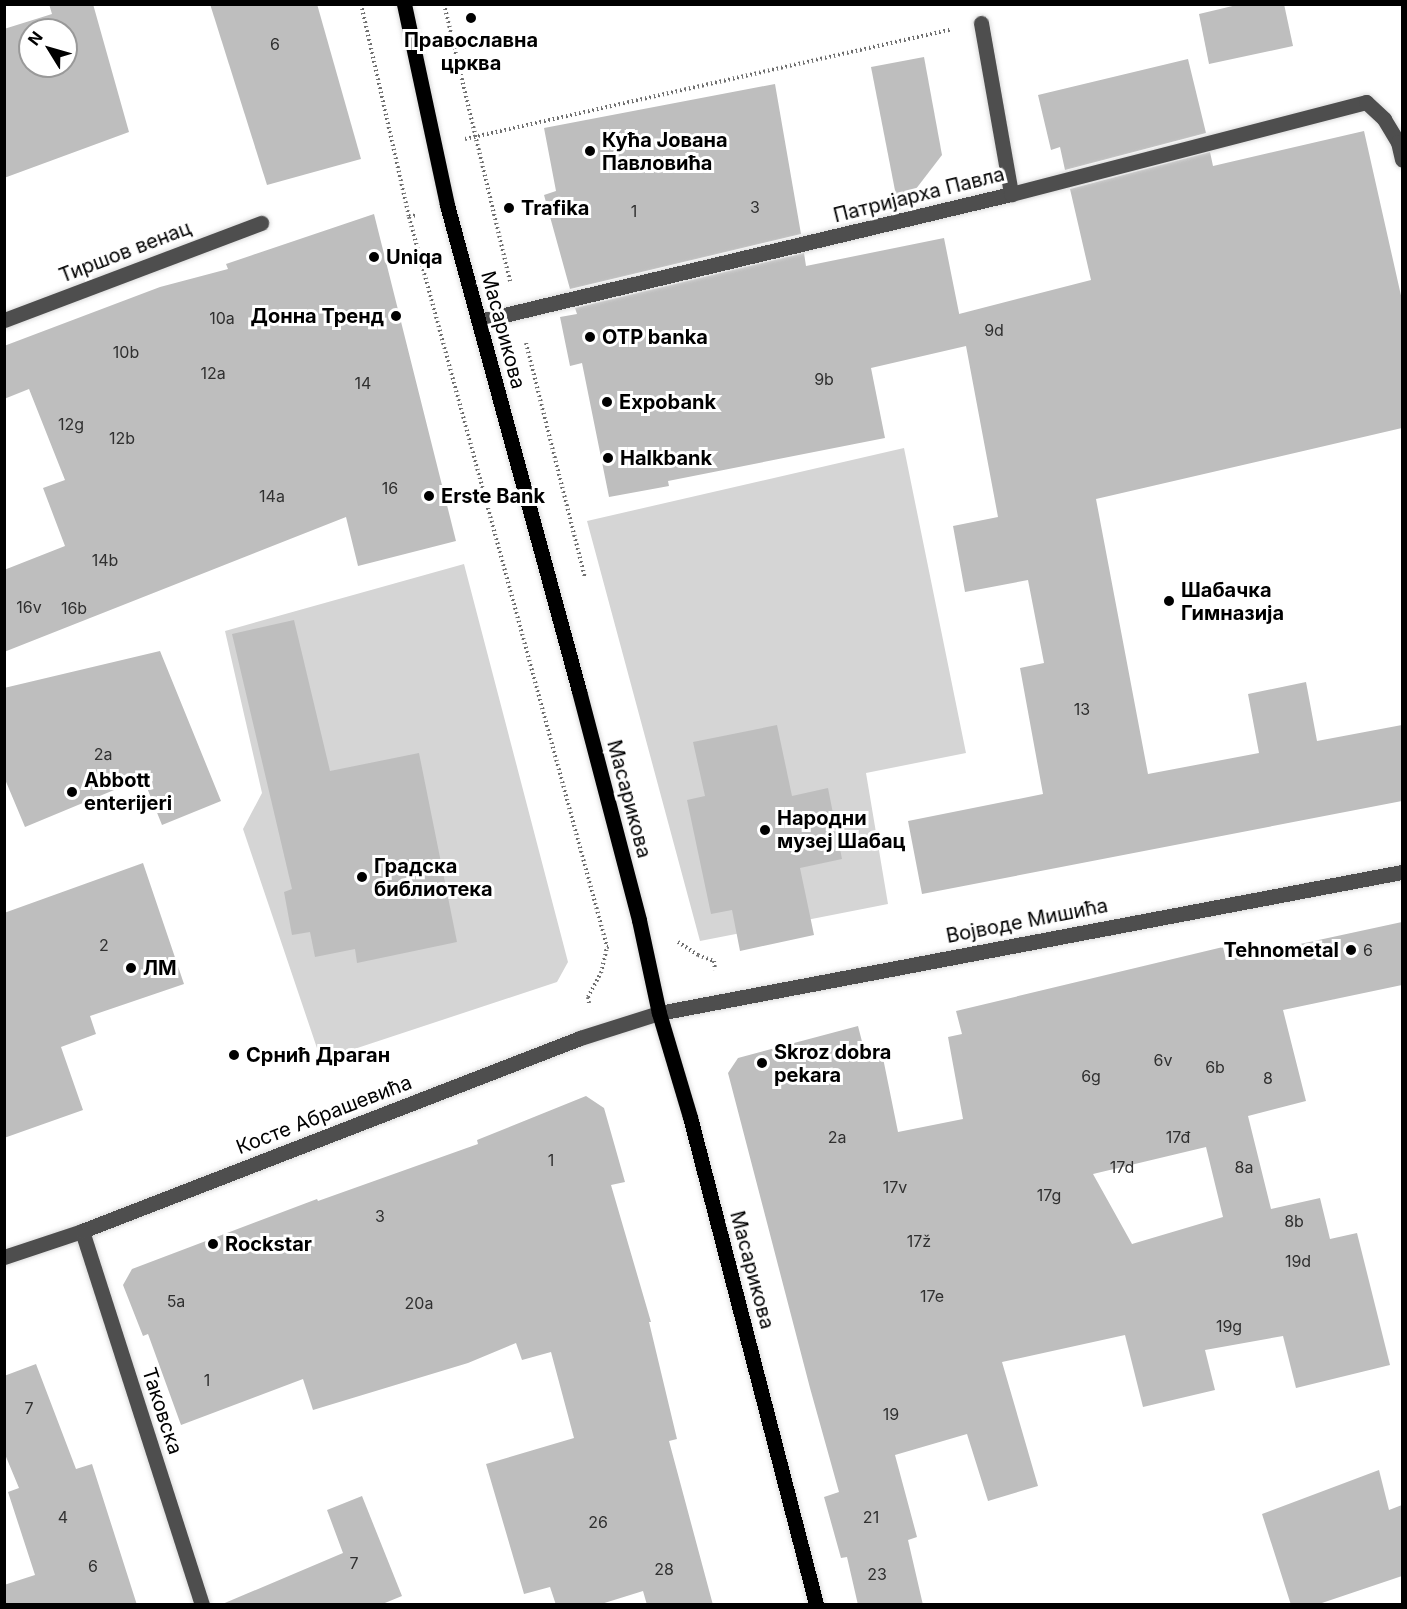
<!DOCTYPE html>
<html>
<head>
<meta charset="utf-8">
<style>
	body { margin:0 }
	#map { position:relative; width:1407px; height:1609px; overflow:hidden; background:#fff; font-family:Inter,sans-serif }
	div>[style] { position:absolute }
	.green>* { inset:0; background:#d5d5d5 }
	.building>* { inset:0; background:#bebebe }
	.path>* { height:4px; margin-top:-2px; transform-origin:0; background:repeating-linear-gradient(90deg,#707070 0 1.5px,transparent 0 4.5px) }
	.roads { filter:drop-shadow(0 0 2px #dbdbdb) drop-shadow(0 0 2px #dbdbdb) }
	.minor>* { height:15px; margin:-7.5px; padding:0 7.5px; transform-origin:7.5px; border-radius:7.5px; background:#4e4e4e }
	.major>* { height:15px; margin:-7.5px; padding:0 7.5px; transform-origin:7.5px; border-radius:7.5px; background:#000 }
	.dots>* { width:16px; height:16px; translate:-50% -50%; box-sizing:border-box; border:3px solid #fff; border-radius:50% }
	span { translate:-50% -50%; white-space:nowrap; text-align:center; line-height:1.15; -webkit-text-stroke:6px #fff; paint-order:stroke }
	.number-label { font-size:16px; color:#303030 }
	.number-label span { -webkit-text-stroke-width:0 }
	.poi-label { font-size:20px; color:#000; font-weight:700 }
	.left { translate:0 -50%; text-align:left }
	.right { translate:-100% -50%; text-align:right }
	.street-label { font-size:20px; color:#000 }
	.frame { position:absolute; inset:0; border:6px solid #000; pointer-events:none }
	.north { position:absolute; left:18px; top:18px; width:60px; height:60px; box-sizing:border-box; background:#fff; border:2px solid #999; border-radius:50%; rotate:307deg; font-size:16px; font-weight:700; line-height:24px; text-align:center; color:#000 }
	.north::after { content:''; display:block; margin:auto; width:21px; height:27px; background:#000; clip-path:polygon(50% 0,100% 100%,50% 72%,0 100%) }
</style>
</head>
<body>
<div id="map">
	<div class="green">
		<div style="clip-path:polygon(904px 448px,966px 753px,866px 773px,888px 904px,700px 941px,587px 521px)"></div>
		<div style="clip-path:polygon(464px 564px,568px 962px,557px 982px,321px 1060px,243px 829px,262px 793px,225px 631px)"></div>
	</div>
	<div class="building">
		<div style="clip-path:polygon(evenodd,49px 4px,93px 4px,129px 132px,4px 178px,4px 29px,52px 14px,49px 4px,30px 30px,66px 30px,66px 66px,30px 66px,30px 30px)"></div>
		<div style="clip-path:polygon(210px 4px,317px 4px,361px 159px,267px 185px)"></div>
		<div style="clip-path:polygon(1241px 4px,1284px 4px,1293px 46px,1209px 64px,1199px 14px)"></div>
		<div style="clip-path:polygon(924px 57px,942px 155px,899px 211px,871px 67px)"></div>
		<div style="clip-path:polygon(1188px 59px,1206px 133px,1065px 170px,1060px 147px,1051px 150px,1038px 95px)"></div>
		<div style="clip-path:polygon(775px 84px,801px 234px,570px 289px,544px 195px,556px 191px,544px 128px)"></div>
		<div style="clip-path:polygon(1364px 131px,1402px 300px,1402px 428px,1096px 499px,1148px 774px,1259px 753px,1248px 694px,1306px 682px,1317px 741px,1402px 725px,1402px 801px,922px 894px,908px 821px,1043px 794px,1020px 668px,1044px 663px,1028px 580px,965px 592px,953px 526px,998px 517px,966px 346px,871px 368px,885px 438px,668px 481px,669px 486px,609px 497px,582px 363px,570px 366px,560px 317px,577px 314px,575px 308px,804px 253px,806px 266px,944px 238px,962px 328px,959px 314px,1091px 280px,1070px 189px,1210px 152px,1213px 166px)"></div>
		<div style="clip-path:polygon(374px 214px,456px 541px,358px 566px,346px 517px,4px 652px,4px 570px,65px 546px,43px 488px,65px 480px,29px 389px,4px 399px,4px 346px,160px 287px,228px 269px,226px 264px)"></div>
		<div style="clip-path:polygon(294px 620px,330px 771px,419px 753px,457px 942px,357px 963px,355px 949px,315px 957px,310px 932px,292px 935px,284px 892px,292px 889px,232px 634px)"></div>
		<div style="clip-path:polygon(160px 651px,221px 801px,162px 825px,143px 778px,25px 827px,4px 777px,4px 688px)"></div>
		<div style="clip-path:polygon(777px 725px,792px 796px,828px 788px,842px 859px,800px 868px,814px 935px,740px 951px,732px 910px,711px 914px,687px 800px,705px 796px,693px 742px)"></div>
		<div style="clip-path:polygon(143px 863px,184px 984px,90px 1016px,96px 1034px,61px 1047px,83px 1110px,4px 1138px,4px 913px)"></div>
		<div style="clip-path:polygon(evenodd,1402px 922px,1402px 985px,1283px 1010px,1306px 1101px,1248px 1116px,1271px 1209px,1320px 1198px,1330px 1239px,1357px 1233px,1390px 1365px,1296px 1388px,1283px 1336px,1205px 1350px,1215px 1390px,1143px 1407px,1125px 1335px,1002px 1362px,1038px 1486px,988px 1501px,967px 1434px,895px 1455px,917px 1537px,908px 1540px,923px 1605px,858px 1605px,847px 1557px,841px 1558px,824px 1497px,839px 1492px,810px 1388px,728px 1073px,738px 1058px,858px 1026px,866px 1057px,882px 1053px,898px 1132px,963px 1119px,948px 1037px,962px 1034px,956px 1011px,1223px 947px,1226px 960px,1402px 922px,1206px 1147px,1223px 1217px,1132px 1244px,1093px 1174px,1206px 1147px)"></div>
		<div style="clip-path:polygon(586px 1096px,604px 1108px,625px 1182px,611px 1185px,651px 1322px,649px 1322px,677px 1439px,669px 1441px,713px 1605px,647px 1605px,643px 1591px,598px 1605px,556px 1605px,550px 1587px,524px 1594px,486px 1464px,574px 1438px,551px 1352px,522px 1360px,516px 1343px,468px 1363px,313px 1410px,303px 1379px,181px 1425px,148px 1334px,143px 1336px,123px 1285px,132px 1269px,317px 1199px,318px 1201px,478px 1144px,477px 1140px)"></div>
		<div style="clip-path:polygon(36px 1364px,76px 1469px,92px 1464px,137px 1605px,4px 1605px,4px 1585px,35px 1575px,8px 1492px,19px 1488px,4px 1452px,4px 1376px)"></div>
		<div style="clip-path:polygon(1379px 1470px,1389px 1510px,1402px 1505px,1402px 1576px,1316px 1605px,1291px 1605px,1262px 1514px)"></div>
		<div style="clip-path:polygon(362px 1496px,402px 1596px,380px 1605px,220px 1605px,343px 1553px,327px 1510px)"></div>
	</div>
	<div class="path">
		<div style="left:361px;top:4px;width:218px;rotate:77.3deg"></div>
		<div style="left:409px;top:217px;width:7px;rotate:-16deg"></div>
		<div style="left:444px;top:4px;width:285px;rotate:76.6deg"></div>
		<div style="left:465px;top:139px;width:497px;rotate:-12.7deg"></div>
		<div style="left:409px;top:217px;width:756px;rotate:74.82deg"></div>
		<div style="left:607px;top:947px;width:4px;rotate:-14deg"></div>
		<div style="left:526px;top:343px;width:242px;rotate:75.9deg"></div>
		<div style="left:678px;top:942px;width:24px;rotate:33deg"></div>
		<div style="left:698px;top:955px;width:17px;rotate:21deg"></div>
		<div style="left:714px;top:961px;width:9px;rotate:84deg"></div>
		<div style="left:589px;top:1003px;width:6px;rotate:-99deg"></div>
		<div style="left:588px;top:997px;width:27px;rotate:-62deg"></div>
		<div style="left:601px;top:973px;width:27px;rotate:-77deg"></div>
	</div>
	<div class="roads">
		<div class="minor">
			<div style="left:981px;top:23px;width:174px;rotate:80deg"></div>
			<div style="left:4px;top:320px;width:275px;rotate:-20.7deg"></div>
			<div style="left:479px;top:321px;width:547px;rotate:-13.43deg"></div>
			<div style="left:1011px;top:194px;width:367px;rotate:-14.5deg"></div>
			<div style="left:1366px;top:102px;width:25px;rotate:43deg"></div>
			<div style="left:1384px;top:119px;width:27px;rotate:59deg"></div>
			<div style="left:1398px;top:142px;width:18px;rotate:77deg"></div>
			<div style="left:82px;top:1231px;width:392px;rotate:72.2deg"></div>
			<div style="left:4px;top:1257px;width:82px;rotate:-18.4deg"></div>
			<div style="left:82px;top:1231px;width:534px;rotate:-21.18deg"></div>
			<div style="left:580px;top:1038px;width:83px;rotate:-17.6deg"></div>
			<div style="left:659px;top:1013px;width:756px;rotate:-10.75deg"></div>
		</div>
		<div class="major">
			<div style="left:404px;top:4px;width:206px;rotate:77.9deg"></div>
			<div style="left:447px;top:205px;width:504px;rotate:74.8deg"></div>
			<div style="left:579px;top:691px;width:237px;rotate:75.3deg"></div>
			<div style="left:639px;top:920px;width:95px;rotate:77.9deg"></div>
			<div style="left:659px;top:1013px;width:109px;rotate:73.4deg"></div>
			<div style="left:690px;top:1117px;width:503px;rotate:75.49deg"></div>
		</div>
	</div>
	<div class="dots">
		<div style="left:471px;top:18px;background:#000"></div>
		<div style="left:590px;top:151px;background:#000"></div>
		<div style="left:509px;top:208px;background:#000"></div>
		<div style="left:374px;top:257px;background:#000"></div>
		<div style="left:396px;top:316px;background:#000"></div>
		<div style="left:590px;top:337px;background:#000"></div>
		<div style="left:607px;top:402px;background:#000"></div>
		<div style="left:608px;top:458px;background:#000"></div>
		<div style="left:429px;top:496px;background:#000"></div>
		<div style="left:1169px;top:601px;background:#000"></div>
		<div style="left:72px;top:792px;background:#000"></div>
		<div style="left:765px;top:830px;background:#000"></div>
		<div style="left:362px;top:877px;background:#000"></div>
		<div style="left:1351px;top:950px;background:#000"></div>
		<div style="left:131px;top:968px;background:#000"></div>
		<div style="left:234px;top:1055px;background:#000"></div>
		<div style="left:762px;top:1063px;background:#000"></div>
		<div style="left:213px;top:1244px;background:#000"></div>
	</div>
	<div class="number-label">
		<span style="left:275px;top:44px">6</span>
		<span style="left:755px;top:207px">3</span>
		<span style="left:634px;top:211px">1</span>
		<span style="left:222px;top:318px">10a</span>
		<span style="left:994px;top:330px">9d</span>
		<span style="left:126px;top:352px">10b</span>
		<span style="left:213px;top:373px">12a</span>
		<span style="left:824px;top:379px">9b</span>
		<span style="left:363px;top:383px">14</span>
		<span style="left:71px;top:424px">12g</span>
		<span style="left:122px;top:438px">12b</span>
		<span style="left:390px;top:488px">16</span>
		<span style="left:272px;top:496px">14a</span>
		<span style="left:105px;top:560px">14b</span>
		<span style="left:29px;top:607px">16v</span>
		<span style="left:74px;top:608px">16b</span>
		<span style="left:1082px;top:709px">13</span>
		<span style="left:103px;top:754px">2a</span>
		<span style="left:104px;top:945px">2</span>
		<span style="left:1368px;top:950px">6</span>
		<span style="left:1163px;top:1060px">6v</span>
		<span style="left:1215px;top:1067px">6b</span>
		<span style="left:1091px;top:1076px">6g</span>
		<span style="left:1268px;top:1078px">8</span>
		<span style="left:837px;top:1137px">2a</span>
		<span style="left:1178px;top:1137px">17đ</span>
		<span style="left:551px;top:1160px">1</span>
		<span style="left:1122px;top:1167px">17d</span>
		<span style="left:1244px;top:1167px">8a</span>
		<span style="left:895px;top:1187px">17v</span>
		<span style="left:1049px;top:1195px">17g</span>
		<span style="left:380px;top:1216px">3</span>
		<span style="left:1294px;top:1221px">8b</span>
		<span style="left:919px;top:1241px">17ž</span>
		<span style="left:1298px;top:1261px">19d</span>
		<span style="left:932px;top:1296px">17e</span>
		<span style="left:176px;top:1301px">5a</span>
		<span style="left:419px;top:1303px">20a</span>
		<span style="left:1229px;top:1326px">19g</span>
		<span style="left:207px;top:1380px">1</span>
		<span style="left:29px;top:1408px">7</span>
		<span style="left:891px;top:1414px">19</span>
		<span style="left:63px;top:1517px">4</span>
		<span style="left:871px;top:1517px">21</span>
		<span style="left:598px;top:1522px">26</span>
		<span style="left:354px;top:1563px">7</span>
		<span style="left:93px;top:1566px">6</span>
		<span style="left:664px;top:1569px">28</span>
		<span style="left:877px;top:1574px">23</span>
	</div>
	<div class="poi-label">
		<span style="left:471px;top:52px">Православна<br>црква</span>
		<span class="left" style="left:602px;top:152px">Кућа Јована<br>Павловића</span>
		<span class="left" style="left:521px;top:208px">Trafika</span>
		<span class="left" style="left:386px;top:257px">Uniqa</span>
		<span class="right" style="left:384px;top:316px">Донна Тренд</span>
		<span class="left" style="left:602px;top:337px">OTP banka</span>
		<span class="left" style="left:619px;top:402px">Expobank</span>
		<span class="left" style="left:620px;top:458px">Halkbank</span>
		<span class="left" style="left:441px;top:496px">Erste Bank</span>
		<span class="left" style="left:1181px;top:602px">Шабачка<br>Гимназија</span>
		<span class="left" style="left:84px;top:792px">Abbott<br>enterijeri</span>
		<span class="left" style="left:777px;top:830px">Народни<br>музеј Шабац</span>
		<span class="left" style="left:374px;top:878px">Градска<br>библиотека</span>
		<span class="right" style="left:1339px;top:950px">Tehnometal</span>
		<span class="left" style="left:143px;top:968px">ЛМ</span>
		<span class="left" style="left:774px;top:1064px">Skroz dobra<br>pekara</span>
		<span class="left" style="left:246px;top:1055px">Срнић Драган</span>
		<span class="left" style="left:225px;top:1244px">Rockstar</span>
	</div>
	<div class="street-label">
		<span style="left:919px;top:195px;rotate:-14deg">Патријарха Павла</span>
		<span style="left:125px;top:252px;rotate:-21deg">Тиршов венац</span>
		<span style="left:503px;top:330px;rotate:75deg">Масарикова</span>
		<span style="left:629px;top:799px;rotate:75deg">Масарикова</span>
		<span style="left:1027px;top:921px;rotate:-11deg">Војводе Мишића</span>
		<span style="left:324px;top:1115px;rotate:-21deg">Косте Абрашевића</span>
		<span style="left:752px;top:1270px;rotate:75deg">Масарикова</span>
		<span style="left:162px;top:1411px;rotate:72deg">Таковска</span>
	</div>
	<div class="frame"></div>
	<div class="north">N</div>
</div>
</body>
</html>
